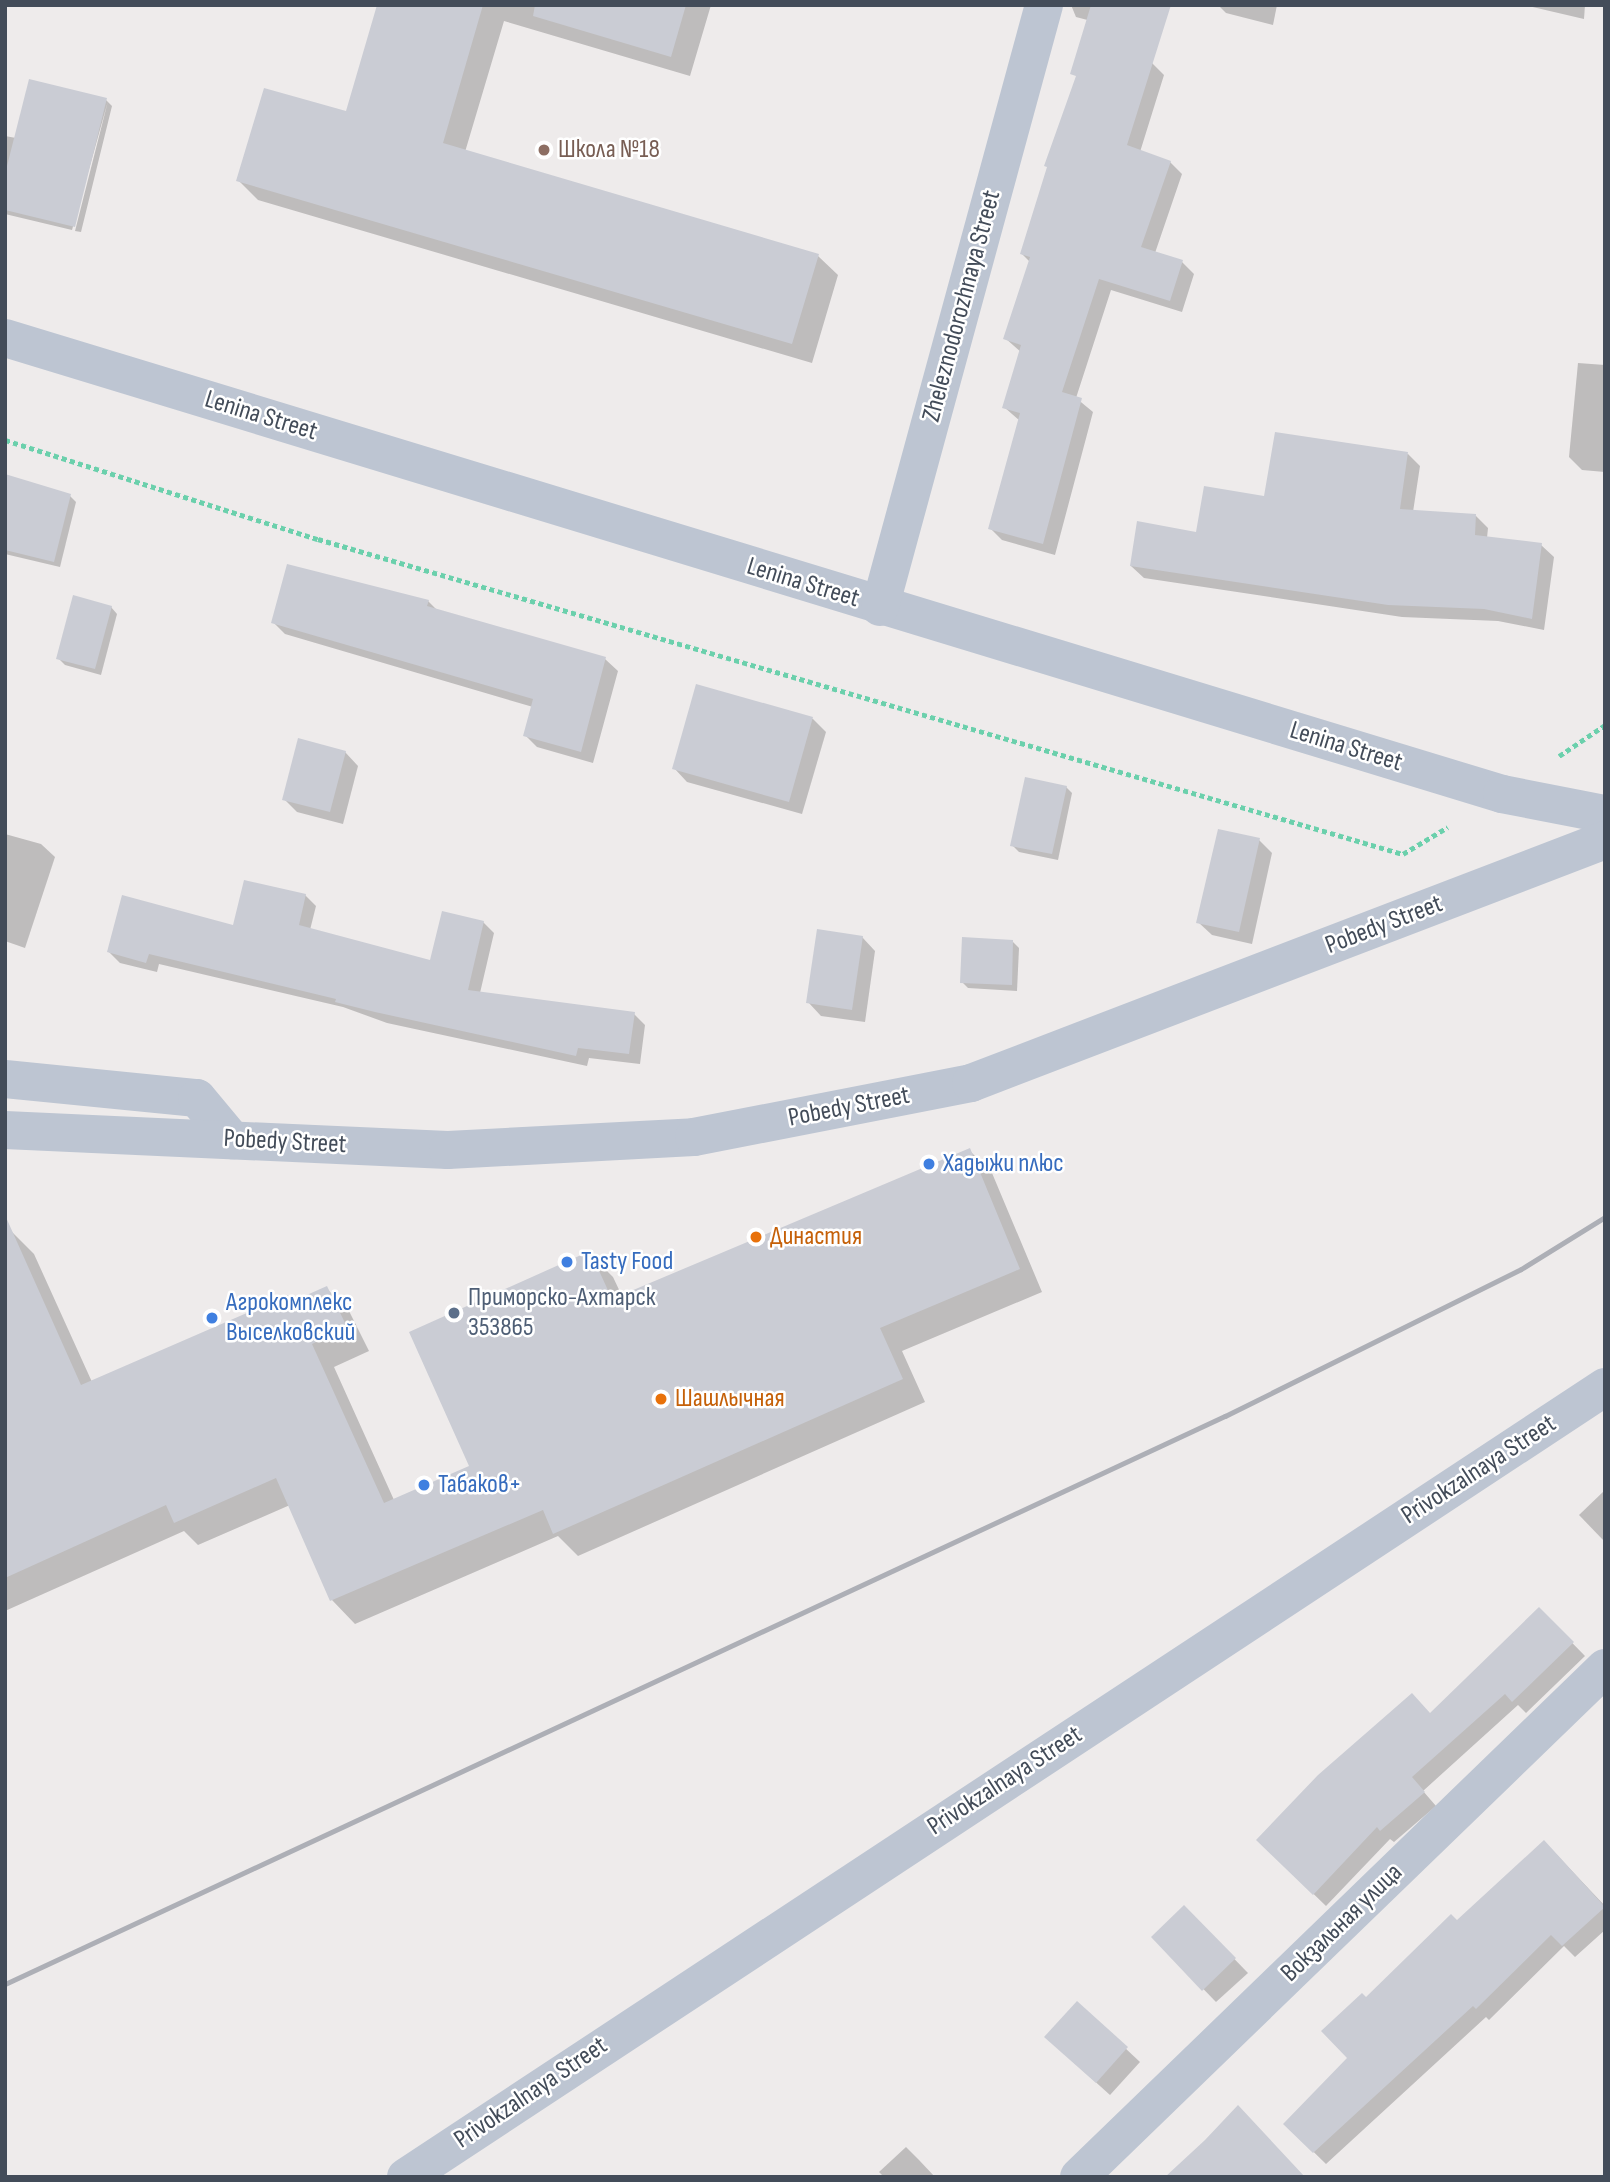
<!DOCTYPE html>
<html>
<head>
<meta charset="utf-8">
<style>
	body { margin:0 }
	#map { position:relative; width:1610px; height:2182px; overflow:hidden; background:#eeebeb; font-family:"Sofia Sans Condensed",sans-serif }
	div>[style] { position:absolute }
	.shadow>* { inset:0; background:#0003 }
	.building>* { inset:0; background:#caccd4 }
	.path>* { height:4.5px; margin-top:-2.25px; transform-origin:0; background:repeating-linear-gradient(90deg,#6bd0ac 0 5px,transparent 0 8.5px) }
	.minor>* { height:38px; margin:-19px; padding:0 19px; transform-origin:19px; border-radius:19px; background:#bdc5d2 }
	.rail>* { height:5px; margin:-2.5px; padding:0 2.5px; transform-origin:2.5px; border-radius:2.5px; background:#adafb6 }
	.dots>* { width:19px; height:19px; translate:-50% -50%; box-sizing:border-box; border:4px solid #fff; border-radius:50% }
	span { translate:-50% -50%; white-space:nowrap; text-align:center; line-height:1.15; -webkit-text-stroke:5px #fff; paint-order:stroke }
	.education-label { font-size:26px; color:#785e54 }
	.left { translate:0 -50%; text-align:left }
	.street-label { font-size:26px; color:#434c59 }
	.shop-label { font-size:26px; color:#366cbe }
	.food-label { font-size:26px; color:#c56008 }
	.service-label { font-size:26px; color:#4e5e75 }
	.frame { position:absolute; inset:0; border:7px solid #434c59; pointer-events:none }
</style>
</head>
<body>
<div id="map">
	<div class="shadow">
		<div style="clip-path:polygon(379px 5px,711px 5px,690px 76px,504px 21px,465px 152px,818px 256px,838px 275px,812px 363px,258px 200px,238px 180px,347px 113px)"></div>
		<div style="clip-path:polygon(1071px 5px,1129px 5px,1122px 29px,1076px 17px)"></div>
		<div style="clip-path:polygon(1218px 5px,1277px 5px,1273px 25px,1226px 13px)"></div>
		<div style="clip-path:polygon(1524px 5px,1585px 5px,1584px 19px)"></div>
		<div style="clip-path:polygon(1152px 63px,1164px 75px,1140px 152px,1170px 162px,1182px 174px,1155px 253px,1182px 262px,1194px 274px,1182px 312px,1111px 290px,1076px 398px,1093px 412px,1055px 555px,1002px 540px,990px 528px,1019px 420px,1004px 407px,1021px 352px,1005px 338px,1030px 262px,1022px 254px)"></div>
		<div style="clip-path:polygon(106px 100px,112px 106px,81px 232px,75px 231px,108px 101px,72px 230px,5px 214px,5px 136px,16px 138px)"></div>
		<div style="clip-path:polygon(1578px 363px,1605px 365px,1605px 472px,1582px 470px,1569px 457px)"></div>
		<div style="clip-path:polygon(1408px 454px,1420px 466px,1413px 512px,1476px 516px,1488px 528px,1487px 538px,1541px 545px,1554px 557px,1544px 630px,1498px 621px,1402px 617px,1144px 578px,1131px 566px,1266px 498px)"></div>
		<div style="clip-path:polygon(5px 475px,70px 496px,76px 502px,60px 567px,5px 554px)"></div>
		<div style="clip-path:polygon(428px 601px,437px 610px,605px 659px,618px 671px,593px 763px,537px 747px,525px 735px,533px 707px,285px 634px,273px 622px)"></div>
		<div style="clip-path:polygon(111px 607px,117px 614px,101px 675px,65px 665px,58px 658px)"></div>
		<div style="clip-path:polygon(697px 686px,813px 719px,826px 732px,802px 814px,687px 782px,674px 768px)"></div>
		<div style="clip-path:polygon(345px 752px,358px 766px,343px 824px,297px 812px,284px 799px)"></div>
		<div style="clip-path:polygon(1066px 787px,1072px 793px,1058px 860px,1019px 852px,1012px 845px)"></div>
		<div style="clip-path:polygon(5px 834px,41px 844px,55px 857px,25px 948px,5px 941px)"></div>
		<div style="clip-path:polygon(1259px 840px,1272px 853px,1252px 944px,1212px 935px,1198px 922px)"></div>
		<div style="clip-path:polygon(305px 895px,316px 906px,310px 930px,431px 962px,483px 922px,494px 933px,480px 993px,634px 1014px,645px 1025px,640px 1064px,589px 1058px,587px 1066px,387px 1023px,343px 1007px,159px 964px,157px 972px,120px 963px,109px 952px,234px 928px)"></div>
		<div style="clip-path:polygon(862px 937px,875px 951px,865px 1022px,821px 1016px,808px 1002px)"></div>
		<div style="clip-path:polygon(1013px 942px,1019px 948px,1017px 991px,968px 988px,962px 982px)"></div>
		<div style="clip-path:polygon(969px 1150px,992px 1173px,1042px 1292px,902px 1351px,925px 1402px,578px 1556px,558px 1536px,355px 1624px,332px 1600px,290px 1505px,198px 1545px,184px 1531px,5px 1611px,5px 1233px,11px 1231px,34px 1254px,92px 1382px,287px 1297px,293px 1303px,326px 1288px,349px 1311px,369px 1351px,334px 1367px,394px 1500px,471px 1467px,590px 1254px,613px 1277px,622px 1296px)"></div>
		<div style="clip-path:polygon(1605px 1490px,1605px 1542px,1579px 1515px)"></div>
		<div style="clip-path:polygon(1539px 1609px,1585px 1656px,1526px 1713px,1518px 1705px,1423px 1791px,1436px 1806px,1394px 1842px,1390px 1839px,1326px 1906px,1258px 1840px,1431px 1715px)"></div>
		<div style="clip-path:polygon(1556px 1854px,1605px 1906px,1605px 1930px,1575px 1957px,1564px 1946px,1489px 2020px,1486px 2017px,1326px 2164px,1285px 2124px,1349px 2058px,1366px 2000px,1457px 1922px)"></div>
		<div style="clip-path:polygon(1184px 1907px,1248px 1973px,1216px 2002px,1153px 1937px)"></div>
		<div style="clip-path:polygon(1077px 2003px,1140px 2062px,1110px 2095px,1060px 2050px)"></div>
		<div style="clip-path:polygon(906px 2147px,919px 2160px,935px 2177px,884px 2177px,879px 2172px)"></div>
	</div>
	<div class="building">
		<div style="clip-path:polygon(377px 5px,483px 5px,443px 143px,819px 254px,792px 344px,236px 181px,264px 88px,346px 111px)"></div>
		<div style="clip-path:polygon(535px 5px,686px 5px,671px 57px,533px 16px)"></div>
		<div style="clip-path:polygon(1091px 5px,1171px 5px,1127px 145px,1171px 161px,1141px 247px,1183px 260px,1170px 301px,1099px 279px,1062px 392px,1082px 398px,1043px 544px,988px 529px,1020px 413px,1002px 408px,1021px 345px,1003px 339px,1030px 257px,1020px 254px,1047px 167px,1044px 166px,1076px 76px,1070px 74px)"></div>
		<div style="clip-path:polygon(29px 79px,107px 98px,75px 227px,5px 210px,5px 174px)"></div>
		<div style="clip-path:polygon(1275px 432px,1408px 452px,1400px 509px,1476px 514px,1475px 535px,1542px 543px,1532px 619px,1484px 609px,1388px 605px,1130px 566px,1137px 521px,1196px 532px,1204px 486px,1264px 496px)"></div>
		<div style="clip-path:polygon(5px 474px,71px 494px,54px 562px,5px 550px)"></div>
		<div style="clip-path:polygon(287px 564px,429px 600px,427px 606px,606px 657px,581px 752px,523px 736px,533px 699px,271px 623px)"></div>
		<div style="clip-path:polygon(73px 595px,112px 606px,95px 669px,56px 659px)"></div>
		<div style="clip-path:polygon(696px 684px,813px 717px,789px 802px,672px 769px)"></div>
		<div style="clip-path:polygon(298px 738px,346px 751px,330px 812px,282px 800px)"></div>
		<div style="clip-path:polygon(1025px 777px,1067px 786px,1052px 854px,1010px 846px)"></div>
		<div style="clip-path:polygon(1218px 829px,1260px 838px,1239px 932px,1196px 923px)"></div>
		<div style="clip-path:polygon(244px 880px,306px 894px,299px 925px,430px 960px,442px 911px,484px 921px,468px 990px,635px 1012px,629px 1054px,578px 1048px,576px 1056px,375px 1012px,335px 1002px,336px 999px,149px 954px,146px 963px,107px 952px,122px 895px,233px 925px)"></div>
		<div style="clip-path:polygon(817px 929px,863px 936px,852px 1010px,806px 1003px)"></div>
		<div style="clip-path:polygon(962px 937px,1013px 940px,1012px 985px,960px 983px)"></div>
		<div style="clip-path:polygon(970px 1148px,1020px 1269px,880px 1328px,903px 1379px,553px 1534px,543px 1510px,330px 1601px,276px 1478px,174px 1523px,166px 1505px,5px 1578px,5px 1215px,81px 1385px,288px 1295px,291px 1302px,327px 1286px,347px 1327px,312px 1344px,384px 1503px,469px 1466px,409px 1332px,590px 1251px,612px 1299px)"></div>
		<div style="clip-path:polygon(1539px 1607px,1574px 1642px,1512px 1702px,1505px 1694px,1412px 1777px,1425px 1792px,1380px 1831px,1377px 1827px,1313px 1895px,1256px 1840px,1318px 1775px,1412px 1693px,1430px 1713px)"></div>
		<div style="clip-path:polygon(1544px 1840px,1605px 1907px,1562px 1946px,1551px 1935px,1476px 2009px,1473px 2006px,1313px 2153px,1283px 2124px,1347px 2058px,1321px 2031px,1362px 1993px,1366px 1997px,1451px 1914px,1457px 1920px)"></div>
		<div style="clip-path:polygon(1184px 1905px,1236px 1958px,1202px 1991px,1151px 1937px)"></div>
		<div style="clip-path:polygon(1077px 2001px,1128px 2047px,1096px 2083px,1044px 2037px)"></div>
		<div style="clip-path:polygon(1238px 2105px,1305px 2177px,1165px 2177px,1205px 2140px)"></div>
	</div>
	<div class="path">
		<div style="left:5px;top:440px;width:328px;rotate:17.6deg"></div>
		<div style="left:318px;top:539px;width:1130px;rotate:16.19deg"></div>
		<div style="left:1403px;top:854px;width:52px;rotate:-31deg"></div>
		<div style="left:1559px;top:756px;width:55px;rotate:-34deg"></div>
	</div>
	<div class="minor">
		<div style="left:5px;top:338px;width:1565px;rotate:16.94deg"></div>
		<div style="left:1502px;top:794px;width:105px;rotate:11deg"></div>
		<div style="left:880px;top:607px;width:624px;rotate:-74.76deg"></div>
		<div style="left:5px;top:1079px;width:193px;rotate:5.7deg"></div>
		<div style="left:197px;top:1098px;width:55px;rotate:50.2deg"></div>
		<div style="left:5px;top:1130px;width:443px;rotate:2.6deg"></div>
		<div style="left:448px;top:1150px;width:246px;rotate:-3deg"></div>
		<div style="left:694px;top:1137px;width:282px;rotate:-11deg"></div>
		<div style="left:971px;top:1083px;width:679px;rotate:-20.97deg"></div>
		<div style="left:406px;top:2177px;width:1436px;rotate:-33.38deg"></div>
		<div style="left:1079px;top:2177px;width:732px;rotate:-44.06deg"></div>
	</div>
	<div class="rail">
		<div style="left:5px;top:1984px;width:1346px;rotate:-24.97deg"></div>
		<div style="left:1225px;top:1416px;width:330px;rotate:-26.4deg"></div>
		<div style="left:1521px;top:1269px;width:99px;rotate:-31.8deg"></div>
	</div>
	<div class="dots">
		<div style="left:544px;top:150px;background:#8d6e63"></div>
		<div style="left:929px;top:1164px;background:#3f7fe0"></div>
		<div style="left:756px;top:1237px;background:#e8710a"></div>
		<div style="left:567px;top:1262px;background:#3f7fe0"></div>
		<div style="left:454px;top:1313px;background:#5c6f8a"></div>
		<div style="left:212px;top:1318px;background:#3f7fe0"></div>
		<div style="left:661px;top:1399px;background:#e8710a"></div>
		<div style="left:424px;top:1485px;background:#3f7fe0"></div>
	</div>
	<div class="education-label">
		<span class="left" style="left:558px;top:150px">Школа №18</span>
	</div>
	<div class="street-label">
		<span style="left:962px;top:306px;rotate:-75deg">Zheleznodorozhnaya Street</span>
		<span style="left:261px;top:416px;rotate:17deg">Lenina Street</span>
		<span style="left:803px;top:583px;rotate:17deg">Lenina Street</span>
		<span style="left:1346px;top:747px;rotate:17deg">Lenina Street</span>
		<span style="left:1384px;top:925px;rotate:-21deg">Pobedy Street</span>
		<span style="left:849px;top:1107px;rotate:-11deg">Pobedy Street</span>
		<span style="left:285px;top:1142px;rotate:3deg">Pobedy Street</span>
		<span style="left:1479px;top:1470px;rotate:-33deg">Privokzalnaya Street</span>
		<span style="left:1005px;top:1781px;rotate:-33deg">Privokzalnaya Street</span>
		<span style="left:1342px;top:1923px;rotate:-44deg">Вокзальная улица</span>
		<span style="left:531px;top:2093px;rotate:-34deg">Privokzalnaya Street</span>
	</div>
	<div class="shop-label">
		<span class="left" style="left:943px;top:1164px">Хадыжи плюс</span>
		<span class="left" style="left:581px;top:1262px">Tasty Food</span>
		<span class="left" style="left:226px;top:1318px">Агрокомплекс<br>Выселковский</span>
		<span class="left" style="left:438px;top:1485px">Табаков+</span>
	</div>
	<div class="food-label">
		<span class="left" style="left:770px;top:1237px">Династия</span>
		<span class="left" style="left:675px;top:1399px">Шашлычная</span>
	</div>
	<div class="service-label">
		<span class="left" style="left:468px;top:1313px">Приморско-Ахтарск<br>353865</span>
	</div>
	<div class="frame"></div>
</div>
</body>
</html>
